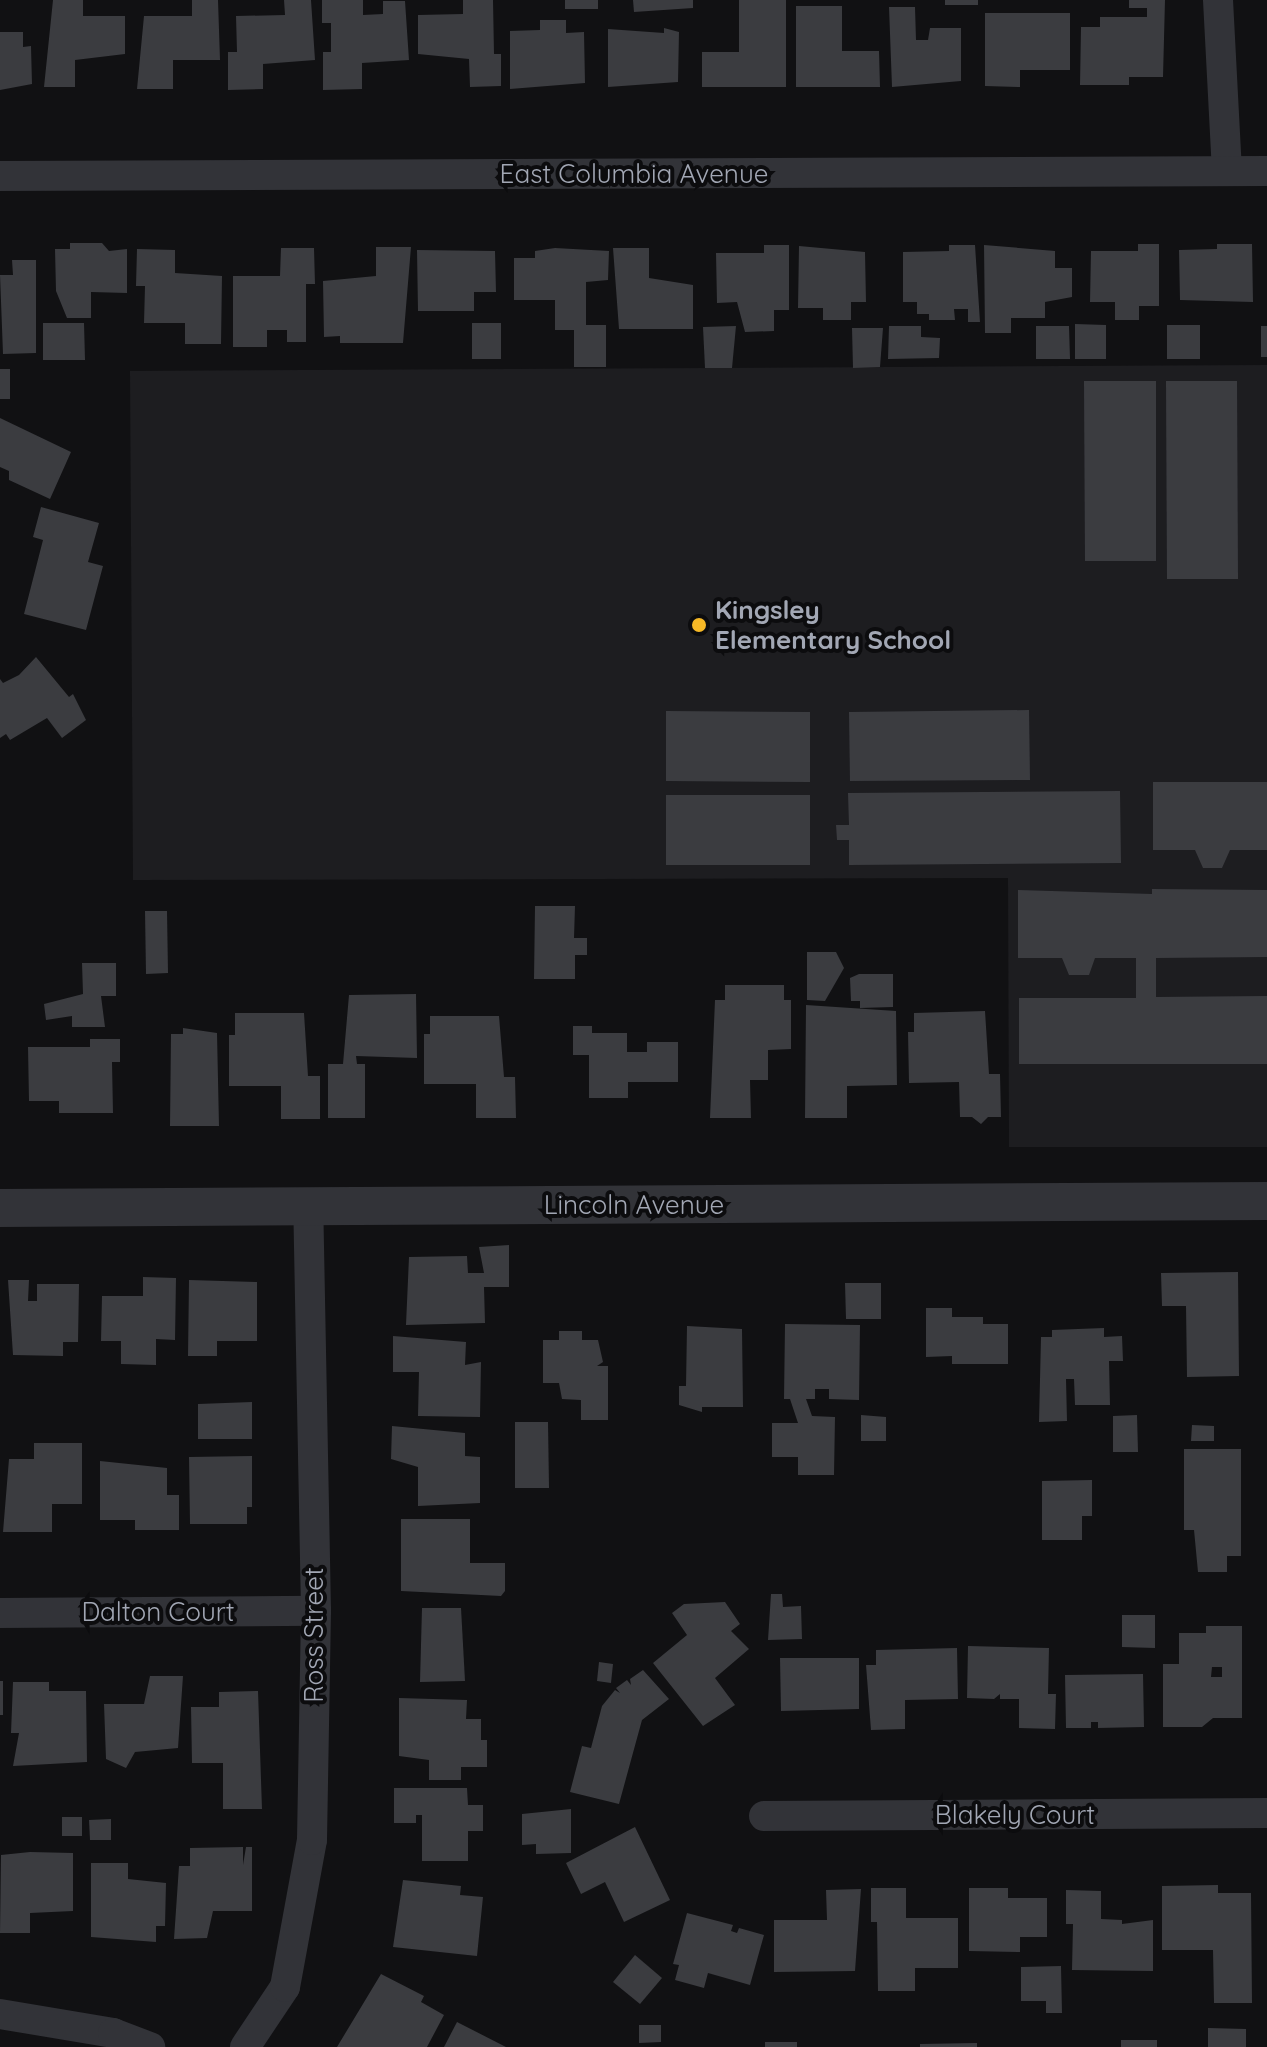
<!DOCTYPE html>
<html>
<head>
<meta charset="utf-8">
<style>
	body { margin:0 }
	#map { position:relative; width:1267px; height:2047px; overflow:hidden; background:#111113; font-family:Quicksand,sans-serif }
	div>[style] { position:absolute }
	.built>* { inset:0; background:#1d1d20 }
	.building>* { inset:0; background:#3b3c40 }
	.minor>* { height:30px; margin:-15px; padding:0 15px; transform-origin:15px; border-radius:15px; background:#323338 }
	.tertiary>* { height:38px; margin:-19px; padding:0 19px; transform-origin:19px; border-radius:19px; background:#323338 }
	.dots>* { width:22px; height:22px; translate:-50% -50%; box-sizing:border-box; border:4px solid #0c0c0e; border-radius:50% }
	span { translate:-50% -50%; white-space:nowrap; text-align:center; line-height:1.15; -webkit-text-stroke:8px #0c0c0e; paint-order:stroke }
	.street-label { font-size:26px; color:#a2a7b4 }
	.poi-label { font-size:26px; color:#a2a7b4; font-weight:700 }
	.left { translate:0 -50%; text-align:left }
</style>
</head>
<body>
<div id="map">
	<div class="built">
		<div style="clip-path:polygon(1267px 365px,1267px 1147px,1009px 1147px,1008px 878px,133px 880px,130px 371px)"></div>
	</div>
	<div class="building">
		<div style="clip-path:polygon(53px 0,83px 0,83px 16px,125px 16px,125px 54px,75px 60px,75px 87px,44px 87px)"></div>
		<div style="clip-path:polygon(192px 0,218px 0,220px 60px,173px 60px,173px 89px,137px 89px,144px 16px,192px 16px)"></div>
		<div style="clip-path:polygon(284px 0,311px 0,315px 60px,263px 64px,263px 89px,228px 90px,228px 52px,237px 52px,236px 16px,285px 15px)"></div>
		<div style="clip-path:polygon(322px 0,363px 0,363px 15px,383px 14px,383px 1px,405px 1px,409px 60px,362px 63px,362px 89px,323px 90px,323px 52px,331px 52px,331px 23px,322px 23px)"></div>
		<div style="clip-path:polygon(463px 0,493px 0,494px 54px,501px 54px,501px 86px,470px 87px,469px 59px,418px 54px,418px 15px,463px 14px)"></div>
		<div style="clip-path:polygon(565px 0,598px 0,598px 9px,565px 9px)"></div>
		<div style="clip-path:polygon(633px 0,693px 0,693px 8px,634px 12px)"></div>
		<div style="clip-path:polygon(739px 0,786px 0,786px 87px,702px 87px,702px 52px,739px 52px)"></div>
		<div style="clip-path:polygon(945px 0,978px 0,978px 5px,945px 5px)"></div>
		<div style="clip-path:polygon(1129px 0,1165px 0,1163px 77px,1129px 77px,1129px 85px,1080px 85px,1081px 27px,1100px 27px,1100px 17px,1147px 17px,1147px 8px,1129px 8px)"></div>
		<div style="clip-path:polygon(796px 6px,842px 6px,842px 51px,879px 51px,880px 87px,796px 87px)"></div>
		<div style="clip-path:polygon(889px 7px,915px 7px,916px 40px,928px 40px,930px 28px,961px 28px,961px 81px,892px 87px)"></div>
		<div style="clip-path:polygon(985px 13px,1070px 13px,1070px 70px,1020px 70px,1020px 87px,985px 86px)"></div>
		<div style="clip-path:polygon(540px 20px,566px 20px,566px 33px,584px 32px,585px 83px,510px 89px,510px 31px,540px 30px)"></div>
		<div style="clip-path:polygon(664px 28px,679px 32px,678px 82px,608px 87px,608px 29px,664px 33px)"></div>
		<div style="clip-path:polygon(0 32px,23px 32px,23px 47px,31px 46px,32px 84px,0 90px)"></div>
		<div style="clip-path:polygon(70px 243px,102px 243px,109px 251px,127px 249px,127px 293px,91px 292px,91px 318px,67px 318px,56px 291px,55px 249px,70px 249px)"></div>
		<div style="clip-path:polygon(1138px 244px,1159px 244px,1159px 306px,1139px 306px,1139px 320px,1115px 320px,1115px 302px,1090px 302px,1091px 251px,1138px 251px)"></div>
		<div style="clip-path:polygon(1217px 244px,1252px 244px,1253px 302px,1180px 300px,1179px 250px,1217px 249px)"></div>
		<div style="clip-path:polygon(764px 245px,789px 245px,789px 310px,774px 310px,774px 331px,745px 332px,737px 302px,717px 303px,716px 253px,764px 253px)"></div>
		<div style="clip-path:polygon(949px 245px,975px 245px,980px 322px,968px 322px,968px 309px,954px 309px,955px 320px,929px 320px,929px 314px,917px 314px,917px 302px,903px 302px,903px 252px,949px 251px)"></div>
		<div style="clip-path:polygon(984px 245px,1055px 251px,1055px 268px,1072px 268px,1072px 297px,1045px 302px,1045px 318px,1011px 318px,1011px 333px,985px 333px)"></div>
		<div style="clip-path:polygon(799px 246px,865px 252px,866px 302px,851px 302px,851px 320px,823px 320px,823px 308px,798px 308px)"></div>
		<div style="clip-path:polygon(376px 247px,411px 247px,403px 343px,340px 343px,340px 336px,324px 337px,323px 281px,376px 276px)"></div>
		<div style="clip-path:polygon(281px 248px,314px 248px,315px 284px,306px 284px,306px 342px,287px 342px,287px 330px,267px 330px,267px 347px,233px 347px,233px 276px,280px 276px)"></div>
		<div style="clip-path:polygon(555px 248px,609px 251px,608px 280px,586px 282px,586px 325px,606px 325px,606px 367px,574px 367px,574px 330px,555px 330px,555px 300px,514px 300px,514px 258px,535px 258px,535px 251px)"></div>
		<div style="clip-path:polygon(613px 248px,649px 248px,649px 278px,693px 285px,693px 329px,619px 329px)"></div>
		<div style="clip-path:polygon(137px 249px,175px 250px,175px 273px,222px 276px,221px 344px,185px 344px,185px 323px,144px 323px,145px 286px,136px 286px)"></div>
		<div style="clip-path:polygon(417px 250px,495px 251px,496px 292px,474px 292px,474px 311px,418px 311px)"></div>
		<div style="clip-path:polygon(12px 260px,36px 260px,36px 353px,3px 354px,0 275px,13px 275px)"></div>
		<div style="clip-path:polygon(43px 323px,84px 323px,85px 360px,43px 360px)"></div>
		<div style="clip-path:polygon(472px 323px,501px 323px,501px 359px,472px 359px)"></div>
		<div style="clip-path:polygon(1075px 324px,1106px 325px,1106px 359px,1075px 359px)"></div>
		<div style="clip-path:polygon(1167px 325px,1200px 325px,1200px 359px,1167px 359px)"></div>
		<div style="clip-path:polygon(736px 326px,732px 368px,705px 368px,703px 327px)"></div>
		<div style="clip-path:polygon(889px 326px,921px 326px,921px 337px,940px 338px,939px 358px,888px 359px)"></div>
		<div style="clip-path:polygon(1036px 326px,1069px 326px,1070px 359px,1036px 359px)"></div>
		<div style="clip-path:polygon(1261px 326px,1267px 326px,1267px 357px,1261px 357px)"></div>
		<div style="clip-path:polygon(852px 328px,883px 328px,880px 367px,853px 368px)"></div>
		<div style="clip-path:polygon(0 369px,10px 369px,10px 399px,0 399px)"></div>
		<div style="clip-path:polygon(1084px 381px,1156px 381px,1156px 561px,1085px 561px)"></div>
		<div style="clip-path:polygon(1166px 381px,1237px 381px,1238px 579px,1167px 579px)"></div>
		<div style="clip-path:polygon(0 418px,71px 452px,50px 499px,9px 480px,9px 471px,0 467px)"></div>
		<div style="clip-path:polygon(41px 507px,99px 523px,88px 562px,103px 566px,86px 630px,24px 614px,43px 540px,33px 537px)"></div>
		<div style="clip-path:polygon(36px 657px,69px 697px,73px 694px,86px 720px,62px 738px,47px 718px,10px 740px,6px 734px,0 738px,0 679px,3px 683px,19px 675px)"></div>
		<div style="clip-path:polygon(1029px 710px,1030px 780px,850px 781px,849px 712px)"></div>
		<div style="clip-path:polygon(666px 711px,810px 712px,810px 782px,666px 781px)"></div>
		<div style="clip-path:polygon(1153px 782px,1267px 782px,1267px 850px,1230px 850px,1222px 868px,1203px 868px,1195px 850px,1153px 850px)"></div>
		<div style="clip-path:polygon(1120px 791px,1121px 863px,849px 865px,849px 840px,837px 840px,836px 825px,849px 825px,848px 793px)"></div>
		<div style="clip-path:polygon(666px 795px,810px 795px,810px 865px,666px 865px)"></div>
		<div style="clip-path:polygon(1152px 889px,1267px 890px,1267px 957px,1156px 958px,1156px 997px,1267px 996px,1267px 1064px,1019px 1064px,1019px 998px,1136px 998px,1136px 958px,1095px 958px,1089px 975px,1069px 975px,1062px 958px,1018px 958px,1018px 890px,1152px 894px)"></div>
		<div style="clip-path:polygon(535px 906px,575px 906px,574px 938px,587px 938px,587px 955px,575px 955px,575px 979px,534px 979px)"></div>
		<div style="clip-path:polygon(145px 911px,167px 911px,168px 973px,146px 974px)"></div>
		<div style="clip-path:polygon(807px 952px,836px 952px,844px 968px,825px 1001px,807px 1000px)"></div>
		<div style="clip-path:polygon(82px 963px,116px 963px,116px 996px,101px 996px,105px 1027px,72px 1027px,72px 1016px,46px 1020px,44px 1004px,83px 994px)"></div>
		<div style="clip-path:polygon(859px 974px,893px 974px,893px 1007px,860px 1008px,860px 1001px,851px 1001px,850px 978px)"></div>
		<div style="clip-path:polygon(725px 985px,784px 985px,784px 1000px,791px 1000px,791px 1049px,768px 1050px,768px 1080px,750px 1080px,751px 1118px,710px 1118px,715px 1000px,725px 1000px)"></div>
		<div style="clip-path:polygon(416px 994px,417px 1058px,356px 1056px,357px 1064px,365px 1064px,365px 1118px,328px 1118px,328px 1064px,343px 1064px,349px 995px)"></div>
		<div style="clip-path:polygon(806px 1005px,896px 1011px,897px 1085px,847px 1086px,847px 1118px,805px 1118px)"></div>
		<div style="clip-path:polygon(985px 1011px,989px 1074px,1000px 1074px,1001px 1117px,988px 1117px,981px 1124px,972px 1117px,960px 1117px,959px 1082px,909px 1083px,908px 1032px,914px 1032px,914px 1013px)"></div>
		<div style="clip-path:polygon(235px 1013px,304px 1013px,308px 1076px,320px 1076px,320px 1119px,281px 1119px,281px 1086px,229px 1086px,229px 1035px,235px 1035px)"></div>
		<div style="clip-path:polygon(430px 1016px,499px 1016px,504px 1077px,515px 1077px,516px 1118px,476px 1118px,476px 1084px,424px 1084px,424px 1034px,430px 1034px)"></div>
		<div style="clip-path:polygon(573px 1026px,592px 1026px,592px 1033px,627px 1033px,627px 1052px,647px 1052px,647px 1042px,678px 1042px,678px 1082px,628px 1082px,628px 1098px,589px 1098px,589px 1055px,573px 1055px)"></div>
		<div style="clip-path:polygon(183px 1028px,217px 1033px,219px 1126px,170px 1126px,171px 1034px,183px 1034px)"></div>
		<div style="clip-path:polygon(90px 1039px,120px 1039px,120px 1062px,112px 1062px,113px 1113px,59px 1113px,59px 1101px,29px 1101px,28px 1047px,90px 1047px)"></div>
		<div style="clip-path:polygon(509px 1245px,509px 1287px,484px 1287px,485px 1323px,406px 1325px,409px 1257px,467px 1256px,468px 1273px,484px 1273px,479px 1247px)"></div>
		<div style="clip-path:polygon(1238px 1272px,1239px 1376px,1187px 1377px,1186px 1306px,1162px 1306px,1161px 1273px)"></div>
		<div style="clip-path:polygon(143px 1277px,176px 1278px,175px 1340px,156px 1339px,156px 1365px,121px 1364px,121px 1341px,101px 1341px,102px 1296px,143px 1296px)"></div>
		<div style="clip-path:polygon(8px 1280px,29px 1280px,28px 1301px,37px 1301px,37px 1284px,79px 1284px,78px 1342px,63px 1342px,63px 1356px,13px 1355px)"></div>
		<div style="clip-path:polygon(189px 1280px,257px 1282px,257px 1341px,217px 1341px,217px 1356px,188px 1356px)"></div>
		<div style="clip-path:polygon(845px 1283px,881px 1283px,881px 1319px,846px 1319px)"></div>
		<div style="clip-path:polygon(926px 1308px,952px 1308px,952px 1317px,983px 1317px,983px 1324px,1008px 1324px,1008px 1364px,952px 1364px,952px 1356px,926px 1357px)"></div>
		<div style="clip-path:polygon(785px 1324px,860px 1325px,859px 1400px,829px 1399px,829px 1389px,815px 1389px,815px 1399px,806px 1399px,812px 1416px,835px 1417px,834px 1475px,798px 1475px,798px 1457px,772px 1457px,772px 1423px,798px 1423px,790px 1399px,784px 1399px)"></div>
		<div style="clip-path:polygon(687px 1326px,742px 1329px,743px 1407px,702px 1407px,702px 1412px,679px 1405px,679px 1386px,686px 1386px)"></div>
		<div style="clip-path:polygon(1104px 1328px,1104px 1337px,1122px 1336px,1123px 1361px,1109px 1361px,1110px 1405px,1075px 1405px,1074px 1379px,1066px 1379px,1067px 1421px,1039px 1422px,1041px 1337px,1052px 1337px,1052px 1330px)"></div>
		<div style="clip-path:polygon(559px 1331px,582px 1331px,582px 1340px,598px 1340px,603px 1362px,597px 1366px,608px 1366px,608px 1420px,581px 1420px,581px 1400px,562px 1399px,559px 1383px,543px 1383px,543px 1340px,559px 1340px)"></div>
		<div style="clip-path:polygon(393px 1336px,466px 1342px,465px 1365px,481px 1362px,480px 1417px,418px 1416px,419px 1372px,393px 1372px)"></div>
		<div style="clip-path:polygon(252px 1402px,252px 1439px,198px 1439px,198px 1404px)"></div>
		<div style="clip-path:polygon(861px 1415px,886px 1417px,886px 1441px,861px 1441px)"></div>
		<div style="clip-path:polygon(1137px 1415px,1138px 1452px,1113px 1452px,1113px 1416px)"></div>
		<div style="clip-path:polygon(515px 1422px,548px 1422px,549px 1488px,515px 1488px)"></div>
		<div style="clip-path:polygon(1192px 1425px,1214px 1426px,1214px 1441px,1191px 1441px)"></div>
		<div style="clip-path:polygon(392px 1426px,465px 1433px,465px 1456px,480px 1457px,480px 1503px,418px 1506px,418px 1467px,391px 1459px)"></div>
		<div style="clip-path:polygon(34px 1443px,82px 1443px,82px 1504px,52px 1504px,52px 1532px,3px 1532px,9px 1459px,34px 1459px)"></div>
		<div style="clip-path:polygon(1184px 1449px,1241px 1449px,1241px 1556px,1227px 1556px,1227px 1572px,1198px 1572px,1194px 1530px,1184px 1530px)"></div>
		<div style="clip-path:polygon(252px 1456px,252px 1507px,247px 1507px,247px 1524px,190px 1524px,189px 1457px)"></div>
		<div style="clip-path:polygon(100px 1461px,167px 1468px,167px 1495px,179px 1495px,179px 1530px,135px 1530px,135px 1520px,100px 1520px)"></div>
		<div style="clip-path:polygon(1092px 1480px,1092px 1516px,1082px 1516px,1082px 1540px,1042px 1540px,1042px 1481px)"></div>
		<div style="clip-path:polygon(401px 1519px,470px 1519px,470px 1563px,505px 1563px,505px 1591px,501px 1596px,401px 1591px)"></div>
		<div style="clip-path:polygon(771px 1594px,782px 1594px,783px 1607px,801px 1606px,802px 1639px,768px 1640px)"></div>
		<div style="clip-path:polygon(725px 1602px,740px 1624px,731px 1631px,749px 1649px,715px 1678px,735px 1705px,703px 1726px,653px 1663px,687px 1635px,672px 1613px,684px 1604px)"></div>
		<div style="clip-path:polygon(422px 1608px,461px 1608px,465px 1681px,420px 1682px)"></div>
		<div style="clip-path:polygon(1122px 1615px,1155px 1615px,1155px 1648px,1122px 1647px)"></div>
		<div style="clip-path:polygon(evenodd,1206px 1626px,1242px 1626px,1242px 1718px,1213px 1718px,1202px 1727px,1163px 1727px,1163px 1664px,1179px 1664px,1179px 1633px,1206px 1633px,1206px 1626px,1212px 1667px,1222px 1667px,1222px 1677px,1211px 1677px,1212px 1667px)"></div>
		<div style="clip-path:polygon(968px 1646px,1049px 1648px,1048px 1694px,1056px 1694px,1055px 1729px,1019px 1728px,1019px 1699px,1000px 1699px,1000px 1694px,994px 1699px,967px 1698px)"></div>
		<div style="clip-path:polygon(957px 1648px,958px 1699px,905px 1700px,905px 1729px,871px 1730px,866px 1665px,876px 1665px,876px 1650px)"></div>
		<div style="clip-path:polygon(780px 1658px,859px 1658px,859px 1709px,781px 1711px)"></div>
		<div style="clip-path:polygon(599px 1662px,613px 1664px,611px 1683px,597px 1681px)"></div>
		<div style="clip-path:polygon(643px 1670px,669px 1699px,642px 1720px,619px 1804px,570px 1792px,582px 1746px,591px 1748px,602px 1706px,615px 1690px,620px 1693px,616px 1688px,627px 1680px,631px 1685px,630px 1679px)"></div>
		<div style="clip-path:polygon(1143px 1674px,1144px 1727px,1098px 1728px,1098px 1722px,1091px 1722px,1091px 1728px,1066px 1728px,1065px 1675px)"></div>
		<div style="clip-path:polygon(150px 1676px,183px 1676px,178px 1748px,135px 1752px,126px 1768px,106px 1759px,104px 1704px,144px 1704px)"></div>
		<div style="clip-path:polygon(0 1681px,3px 1681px,3px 1715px,0 1715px)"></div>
		<div style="clip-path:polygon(13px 1682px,49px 1682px,49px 1691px,86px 1691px,87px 1762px,13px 1766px,19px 1733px,11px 1733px)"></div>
		<div style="clip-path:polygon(258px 1691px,262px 1809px,223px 1809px,223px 1763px,192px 1763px,191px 1707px,219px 1707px,219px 1692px)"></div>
		<div style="clip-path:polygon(399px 1698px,467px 1700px,466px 1719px,481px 1719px,481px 1740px,487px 1740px,487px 1767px,461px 1767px,461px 1780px,429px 1780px,429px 1760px,399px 1756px)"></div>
		<div style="clip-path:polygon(394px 1788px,467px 1788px,468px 1805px,483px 1805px,483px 1831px,468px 1831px,468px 1861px,422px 1861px,422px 1815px,416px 1815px,416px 1823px,394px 1823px)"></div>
		<div style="clip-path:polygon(571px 1809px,571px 1853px,536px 1854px,536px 1844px,522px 1845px,522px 1814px)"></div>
		<div style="clip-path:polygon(62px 1817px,82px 1817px,82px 1836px,62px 1836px)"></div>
		<div style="clip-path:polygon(111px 1819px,111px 1840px,90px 1840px,89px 1820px)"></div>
		<div style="clip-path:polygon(635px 1827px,670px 1900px,624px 1922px,605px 1882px,581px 1894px,566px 1863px)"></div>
		<div style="clip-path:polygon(243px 1847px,243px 1865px,246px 1847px,252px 1847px,252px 1911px,213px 1911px,207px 1938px,174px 1939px,179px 1866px,190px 1866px,190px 1848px)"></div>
		<div style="clip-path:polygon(30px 1852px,73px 1853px,73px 1911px,30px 1913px,30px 1933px,0 1933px,1px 1855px)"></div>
		<div style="clip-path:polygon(91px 1863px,128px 1863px,128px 1879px,166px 1883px,165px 1926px,156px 1926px,156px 1942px,91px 1937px)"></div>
		<div style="clip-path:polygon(403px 1880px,461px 1886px,460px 1895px,483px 1897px,477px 1956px,393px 1947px)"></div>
		<div style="clip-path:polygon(1218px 1885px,1218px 1893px,1251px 1893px,1252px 2003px,1214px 2003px,1213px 1950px,1162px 1950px,1162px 1886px)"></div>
		<div style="clip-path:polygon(871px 1888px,906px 1888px,906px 1918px,958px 1918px,958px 1968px,915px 1968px,915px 1991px,878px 1991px,877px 1922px,871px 1922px)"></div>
		<div style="clip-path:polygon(969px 1888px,1008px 1888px,1008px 1898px,1047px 1898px,1047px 1937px,1020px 1937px,1020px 1952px,969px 1951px)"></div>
		<div style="clip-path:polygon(861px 1889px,855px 1971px,774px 1972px,774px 1920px,827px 1920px,826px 1890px)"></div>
		<div style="clip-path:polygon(1066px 1890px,1101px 1891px,1101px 1919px,1122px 1920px,1122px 1924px,1153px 1920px,1153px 1971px,1072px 1970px,1073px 1924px,1066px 1924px)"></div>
		<div style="clip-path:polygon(687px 1913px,733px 1925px,731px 1931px,737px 1933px,739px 1928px,764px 1935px,750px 1985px,708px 1973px,704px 1988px,675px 1980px,679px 1965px,673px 1964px)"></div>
		<div style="clip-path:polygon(635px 1955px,662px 1978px,640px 2004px,613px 1982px)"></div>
		<div style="clip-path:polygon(1061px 1966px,1062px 2013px,1046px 2013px,1046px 2001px,1021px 2001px,1021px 1967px)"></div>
		<div style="clip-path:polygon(381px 1974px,424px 1996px,421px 2002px,444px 2015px,427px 2047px,337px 2047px)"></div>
		<div style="clip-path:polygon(457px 2022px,506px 2047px,444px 2047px)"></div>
		<div style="clip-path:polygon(639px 2025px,661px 2025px,661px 2042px,639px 2043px)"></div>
		<div style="clip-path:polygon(1208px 2028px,1246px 2029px,1246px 2047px,1208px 2047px)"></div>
		<div style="clip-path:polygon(1121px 2040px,1157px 2040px,1157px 2047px,1121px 2047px)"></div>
		<div style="clip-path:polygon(765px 2042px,797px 2042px,797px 2047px,765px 2047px)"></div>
		<div style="clip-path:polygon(977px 2043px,977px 2047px,920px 2047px,920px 2044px)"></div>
	</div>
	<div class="minor">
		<div style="left:1218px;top:0;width:171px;rotate:87deg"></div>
		<div style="left:0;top:176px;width:1267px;rotate:-0.23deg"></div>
		<div style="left:0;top:1613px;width:316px;rotate:-0.4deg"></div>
		<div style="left:764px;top:1816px;width:503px;rotate:-0.34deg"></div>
		<div style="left:0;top:2014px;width:115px;rotate:9.5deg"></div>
		<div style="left:113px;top:2033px;width:40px;rotate:21deg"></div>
		<div style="left:245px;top:2047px;width:72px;rotate:-56.3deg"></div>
		<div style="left:285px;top:1987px;width:149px;rotate:-79.6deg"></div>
		<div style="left:312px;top:1840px;width:229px;rotate:-89deg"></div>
		<div style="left:316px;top:1611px;width:403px;rotate:-91.1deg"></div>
	</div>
	<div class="tertiary">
		<div style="left:0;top:1208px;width:1267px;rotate:-0.32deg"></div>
	</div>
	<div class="dots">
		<div style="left:699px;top:625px;background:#f6b826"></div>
	</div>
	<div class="street-label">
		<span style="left:634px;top:174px">East Columbia Avenue</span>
		<span style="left:634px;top:1205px">Lincoln Avenue</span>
		<span style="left:158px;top:1612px">Dalton Court</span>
		<span style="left:314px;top:1635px;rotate:-90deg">Ross Street</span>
		<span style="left:1015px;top:1815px">Blakely Court</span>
	</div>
	<div class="poi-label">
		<span class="left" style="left:715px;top:625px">Kingsley<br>Elementary School</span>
	</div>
</div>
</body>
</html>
